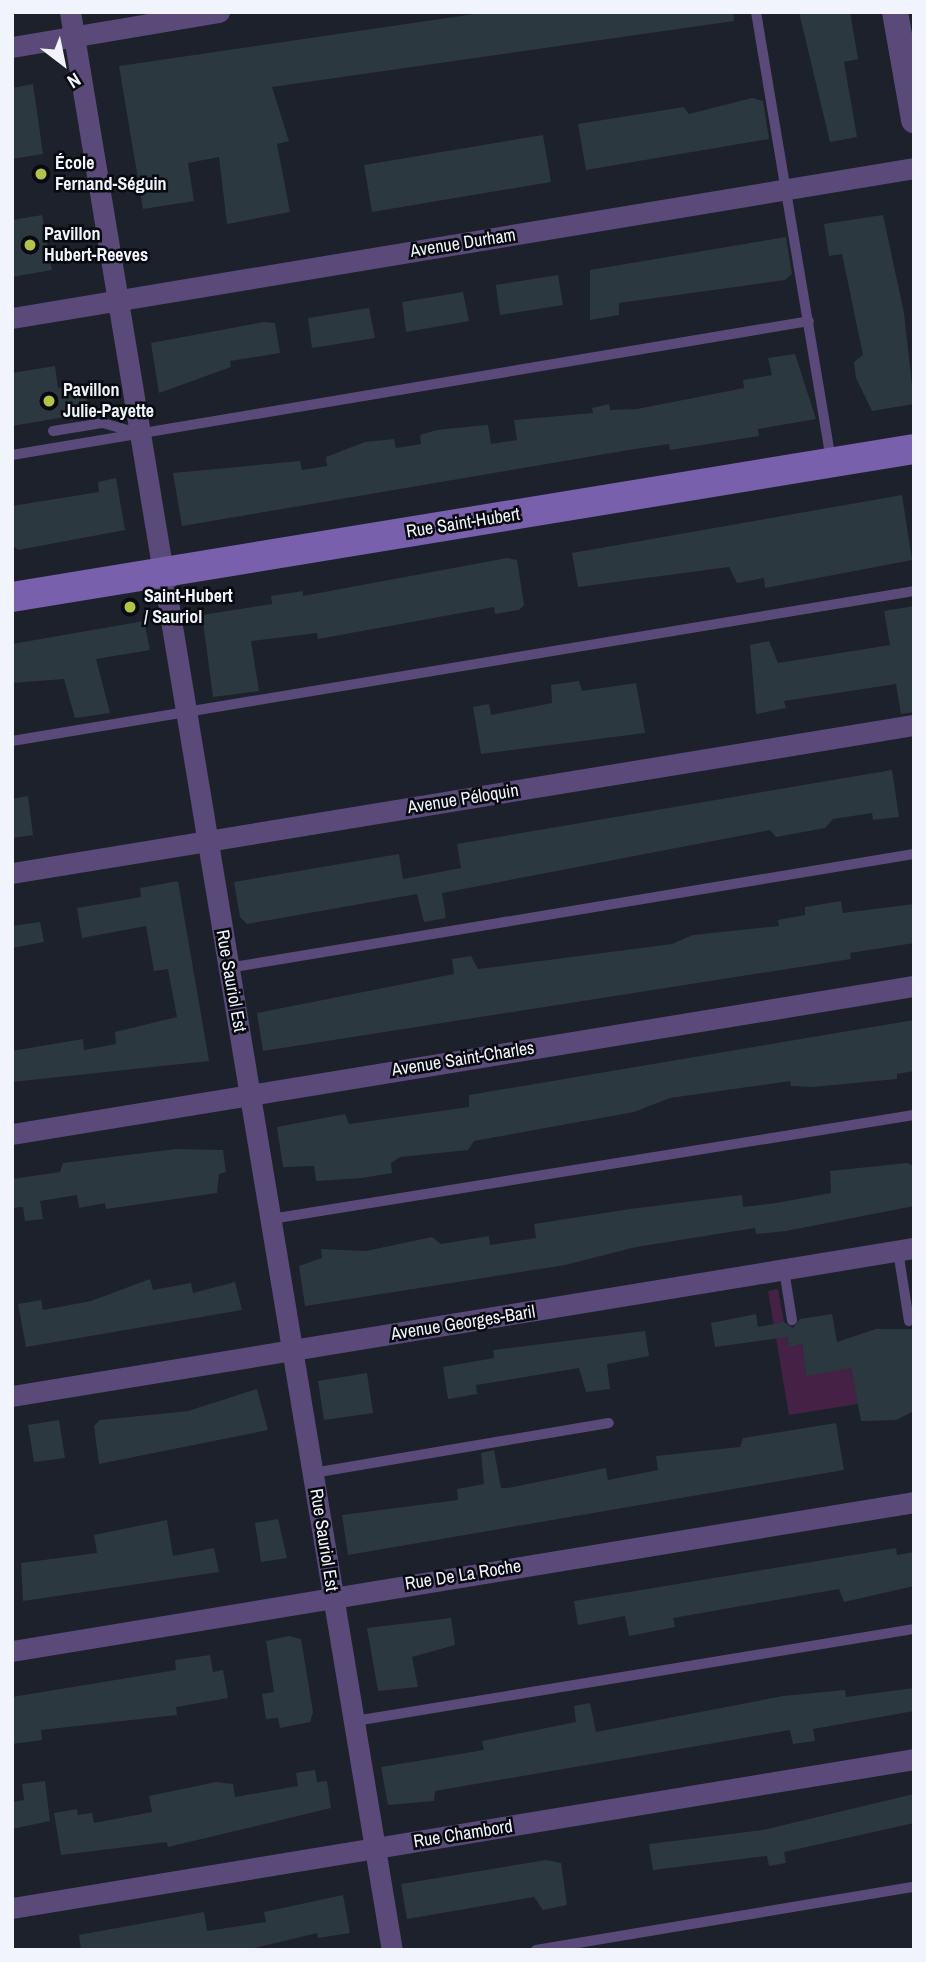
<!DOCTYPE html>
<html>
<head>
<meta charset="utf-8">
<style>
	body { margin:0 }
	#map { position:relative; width:926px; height:1962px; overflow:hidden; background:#1c212c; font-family:"Archivo Narrow",sans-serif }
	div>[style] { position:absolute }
	.green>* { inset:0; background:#452245 }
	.building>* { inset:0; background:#2b3840 }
	.service>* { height:10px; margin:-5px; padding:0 5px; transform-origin:5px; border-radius:5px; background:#594a7a }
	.minor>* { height:21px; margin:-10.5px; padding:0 10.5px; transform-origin:10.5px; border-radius:10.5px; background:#594a7a }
	.tertiary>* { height:26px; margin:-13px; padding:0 13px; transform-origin:13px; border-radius:13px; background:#594a7a }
	.secondary>* { height:30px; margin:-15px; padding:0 15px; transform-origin:15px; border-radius:15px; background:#7960ac }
	.dots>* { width:19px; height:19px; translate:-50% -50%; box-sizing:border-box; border:4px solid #080a0f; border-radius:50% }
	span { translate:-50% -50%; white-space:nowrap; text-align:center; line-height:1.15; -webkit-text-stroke:5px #080a0f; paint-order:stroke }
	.poi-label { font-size:18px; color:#f1f4fd; font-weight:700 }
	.left { translate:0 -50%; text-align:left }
	.street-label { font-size:18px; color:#f1f4fd }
	.frame { position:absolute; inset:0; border:14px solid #f1f4fd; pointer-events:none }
	.north { position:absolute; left:28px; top:28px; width:70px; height:70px; -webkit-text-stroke:5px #080a0f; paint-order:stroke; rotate:148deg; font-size:19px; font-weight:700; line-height:28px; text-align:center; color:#f1f4fd }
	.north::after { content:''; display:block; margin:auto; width:24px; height:32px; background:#f1f4fd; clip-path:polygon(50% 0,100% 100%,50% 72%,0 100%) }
</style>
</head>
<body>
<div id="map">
	<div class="green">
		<div style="clip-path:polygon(778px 1289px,788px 1346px,802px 1344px,806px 1375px,851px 1368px,858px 1404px,789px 1415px,768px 1291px)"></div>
	</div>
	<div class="building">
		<div style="clip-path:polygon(488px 12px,733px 12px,734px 21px,272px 87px,289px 141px,277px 144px,290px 212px,227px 224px,219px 157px,188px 163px,194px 201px,143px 209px,119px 66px)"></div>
		<div style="clip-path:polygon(799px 12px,850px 12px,858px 59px,844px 62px,857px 137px,830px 142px)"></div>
		<div style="clip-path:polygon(33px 84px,43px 154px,12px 159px,12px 88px)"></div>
		<div style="clip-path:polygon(752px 98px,763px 101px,769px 139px,586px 170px,578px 124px,684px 107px,689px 114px)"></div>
		<div style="clip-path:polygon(543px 135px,551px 182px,372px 212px,364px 165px)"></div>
		<div style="clip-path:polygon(42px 215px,52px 270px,12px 277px,12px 220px)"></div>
		<div style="clip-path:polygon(883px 215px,904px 313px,914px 404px,872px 411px,856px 378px,854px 362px,863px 355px,842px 254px,829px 256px,824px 224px)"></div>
		<div style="clip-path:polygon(786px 237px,792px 274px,785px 280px,619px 303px,619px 315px,590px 320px,590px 270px)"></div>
		<div style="clip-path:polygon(558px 275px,563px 305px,500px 315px,496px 285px)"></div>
		<div style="clip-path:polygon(463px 292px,469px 321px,406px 332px,402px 302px)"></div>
		<div style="clip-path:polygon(369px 308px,375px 338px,312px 348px,308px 318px)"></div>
		<div style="clip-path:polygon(264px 322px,275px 323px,280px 353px,230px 361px,231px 367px,159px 393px,151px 343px)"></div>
		<div style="clip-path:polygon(795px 354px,816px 419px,758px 429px,759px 436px,670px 450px,669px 444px,635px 449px,182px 526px,173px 473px,300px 461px,302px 470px,327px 466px,326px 457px,365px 442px,394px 439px,396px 448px,421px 444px,420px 435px,437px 430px,475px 426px,488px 425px,491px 444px,517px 440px,514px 420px,593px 413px,592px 408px,609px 404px,610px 410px,637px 409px,744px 388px,743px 380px,772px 375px,768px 358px)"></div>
		<div style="clip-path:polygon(55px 366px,58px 388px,84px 384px,89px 413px,12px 426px,12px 373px)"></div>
		<div style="clip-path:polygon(116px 478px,125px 530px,18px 550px,12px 545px,12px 506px,99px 492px,98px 482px)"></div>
		<div style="clip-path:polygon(902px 495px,912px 560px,765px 588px,764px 578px,737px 583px,729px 567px,578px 587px,572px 553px)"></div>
		<div style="clip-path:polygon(507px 558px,517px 560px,524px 605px,519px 610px,495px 614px,494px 607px,318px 639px,317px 633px,251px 641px,259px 691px,213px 697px,202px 615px,272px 604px,271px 596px,303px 591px,303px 596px)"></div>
		<div style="clip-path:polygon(914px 606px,914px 712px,901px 714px,896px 684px,784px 701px,786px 708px,756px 714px,750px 645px,769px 641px,778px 663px,890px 645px,884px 611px)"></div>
		<div style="clip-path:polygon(144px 621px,150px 650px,96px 659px,110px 713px,75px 718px,64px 679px,12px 683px,12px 644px)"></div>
		<div style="clip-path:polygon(579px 681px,582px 691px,636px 683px,645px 733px,481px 754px,473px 707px,489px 704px,491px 715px,552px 703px,551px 685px)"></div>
		<div style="clip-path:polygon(892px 770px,899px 817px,873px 820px,872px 813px,833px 819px,825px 828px,776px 837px,770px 830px,442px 893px,446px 918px,424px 922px,417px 894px,247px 924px,240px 917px,234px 882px,399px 854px,403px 879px,461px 868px,457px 844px)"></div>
		<div style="clip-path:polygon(28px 796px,33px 835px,12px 838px,12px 799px)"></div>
		<div style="clip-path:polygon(178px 881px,209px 1061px,12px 1082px,12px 1051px,83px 1039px,84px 1050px,116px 1044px,115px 1032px,177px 1017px,168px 969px,154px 971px,146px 926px,82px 938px,77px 908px,141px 897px,140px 888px)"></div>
		<div style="clip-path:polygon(841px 901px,843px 913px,914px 904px,914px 943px,850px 953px,851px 959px,263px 1051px,257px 1013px,454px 974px,452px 959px,471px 956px,478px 969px,672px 944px,693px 935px,779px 926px,778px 920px,805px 915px,805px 907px)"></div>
		<div style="clip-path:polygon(40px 922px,44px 942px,12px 948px,12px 926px)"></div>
		<div style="clip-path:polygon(914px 1020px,914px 1071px,897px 1074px,897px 1079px,812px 1087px,791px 1086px,790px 1081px,670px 1098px,634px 1112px,474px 1141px,468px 1150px,400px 1157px,391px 1163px,392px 1173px,362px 1178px,316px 1181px,314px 1166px,283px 1167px,277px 1127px,345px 1114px,349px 1124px,469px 1107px,469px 1095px)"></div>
		<div style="clip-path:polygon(176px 1149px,223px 1150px,226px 1172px,219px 1174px,217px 1193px,106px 1209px,105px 1203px,79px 1208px,77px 1195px,40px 1201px,43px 1219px,25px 1221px,23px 1207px,12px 1208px,12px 1179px,60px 1172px,63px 1163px)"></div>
		<div style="clip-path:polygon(907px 1163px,914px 1166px,914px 1206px,786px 1231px,756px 1234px,755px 1228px,636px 1247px,565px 1265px,305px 1306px,299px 1266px,322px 1258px,321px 1249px,366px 1251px,432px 1237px,441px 1244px,489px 1236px,490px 1245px,536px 1238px,534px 1224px,630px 1209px,742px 1195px,743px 1207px,776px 1203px,831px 1193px,830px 1171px)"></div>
		<div style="clip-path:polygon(150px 1279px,153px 1290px,191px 1283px,193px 1293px,235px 1282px,242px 1310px,26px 1347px,18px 1304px,41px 1300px,43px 1310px,91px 1301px)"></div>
		<div style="clip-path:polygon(756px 1314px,758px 1327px,784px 1322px,793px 1328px,800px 1319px,832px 1314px,837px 1342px,876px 1329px,914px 1329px,914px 1411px,896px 1420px,861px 1421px,851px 1368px,806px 1376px,802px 1344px,788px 1347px,787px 1337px,715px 1347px,711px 1323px)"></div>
		<div style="clip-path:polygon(645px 1331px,649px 1356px,607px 1364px,610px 1389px,586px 1392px,579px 1368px,476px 1385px,477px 1394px,448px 1399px,443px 1367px,494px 1358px,493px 1350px)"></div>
		<div style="clip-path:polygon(367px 1373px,373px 1413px,324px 1420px,318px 1381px)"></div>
		<div style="clip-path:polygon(257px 1389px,268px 1430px,99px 1464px,94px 1426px,100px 1420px,188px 1411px)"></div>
		<div style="clip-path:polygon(59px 1420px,65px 1458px,34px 1462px,28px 1425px)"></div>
		<div style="clip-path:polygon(836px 1423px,844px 1470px,348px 1555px,342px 1515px,458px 1500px,457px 1489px,484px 1484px,481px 1453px,494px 1450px,501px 1488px,508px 1488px,606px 1468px,608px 1480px,658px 1470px,656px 1456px,740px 1447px,743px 1438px)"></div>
		<div style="clip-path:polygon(278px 1519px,287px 1558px,261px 1562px,255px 1523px)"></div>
		<div style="clip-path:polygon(167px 1520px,173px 1556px,214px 1548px,219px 1572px,23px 1601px,21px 1563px,97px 1553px,94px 1535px)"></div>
		<div style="clip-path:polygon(896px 1548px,897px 1555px,914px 1552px,914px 1586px,844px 1602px,839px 1589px,673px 1618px,675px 1627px,629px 1636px,625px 1616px,578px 1625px,574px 1601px)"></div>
		<div style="clip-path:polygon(451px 1618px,455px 1645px,412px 1657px,418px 1687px,378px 1691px,367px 1628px)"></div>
		<div style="clip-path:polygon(289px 1636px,301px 1639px,313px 1712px,310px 1722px,280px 1728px,278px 1718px,266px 1719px,262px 1694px,274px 1692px,266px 1641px)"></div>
		<div style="clip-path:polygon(210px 1655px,213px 1672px,223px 1670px,228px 1698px,176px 1707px,177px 1715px,41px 1730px,42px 1740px,12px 1744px,12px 1697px,176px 1670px,175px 1660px)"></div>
		<div style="clip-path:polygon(914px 1688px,914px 1711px,813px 1729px,815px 1741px,793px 1744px,790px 1730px,435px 1791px,434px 1801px,388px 1805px,381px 1767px,484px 1750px,482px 1741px,576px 1722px,574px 1706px,590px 1703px,596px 1732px,783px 1696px,845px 1690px,846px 1697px)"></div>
		<div style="clip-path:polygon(315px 1770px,317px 1782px,327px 1781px,331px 1808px,168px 1847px,167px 1842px,61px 1855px,54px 1813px,77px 1809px,78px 1815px,92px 1813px,94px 1823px,152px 1812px,149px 1796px,216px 1782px,233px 1784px,235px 1797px,298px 1786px,296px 1773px)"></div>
		<div style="clip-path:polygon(45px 1781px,50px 1821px,12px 1829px,12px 1802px,24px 1800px,22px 1784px)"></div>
		<div style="clip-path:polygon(914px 1794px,914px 1823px,784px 1852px,786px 1863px,769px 1866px,767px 1856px,653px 1870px,649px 1844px,763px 1830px)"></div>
		<div style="clip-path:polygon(546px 1860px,561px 1863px,567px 1905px,543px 1910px,534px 1897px,407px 1919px,401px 1884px)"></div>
		<div style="clip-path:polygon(343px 1895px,350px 1933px,318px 1938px,317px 1933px,247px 1950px,81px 1950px,79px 1935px,204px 1912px,207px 1931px,266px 1922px,264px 1912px)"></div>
	</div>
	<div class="service">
		<div style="left:756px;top:12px;width:456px;rotate:80.5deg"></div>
		<div style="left:53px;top:431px;width:51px;rotate:-9.1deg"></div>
		<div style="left:103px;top:423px;width:32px;rotate:16deg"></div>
		<div style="left:12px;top:455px;width:808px;rotate:-9.54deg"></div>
		<div style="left:12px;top:741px;width:914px;rotate:-9.44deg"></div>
		<div style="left:228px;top:968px;width:695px;rotate:-9.44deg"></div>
		<div style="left:271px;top:1219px;width:651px;rotate:-9.19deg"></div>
		<div style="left:898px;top:1251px;width:71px;rotate:81.1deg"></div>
		<div style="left:784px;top:1270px;width:51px;rotate:80.9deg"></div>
		<div style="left:313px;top:1473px;width:300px;rotate:-9.6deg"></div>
		<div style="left:355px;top:1721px;width:567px;rotate:-9.35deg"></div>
		<div style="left:536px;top:1950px;width:383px;rotate:-9.5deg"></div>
	</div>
	<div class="minor">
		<div style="left:70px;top:12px;width:1965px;rotate:80.57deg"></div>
		<div style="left:12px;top:47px;width:210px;rotate:-9.6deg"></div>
		<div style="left:12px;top:318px;width:914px;rotate:-9.44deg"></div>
		<div style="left:12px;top:873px;width:914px;rotate:-9.32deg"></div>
		<div style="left:12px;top:1134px;width:914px;rotate:-9.32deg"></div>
		<div style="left:12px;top:1396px;width:914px;rotate:-9.32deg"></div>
		<div style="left:12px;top:1651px;width:914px;rotate:-9.38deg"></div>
		<div style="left:12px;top:1908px;width:914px;rotate:-9.38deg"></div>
	</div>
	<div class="tertiary">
		<div style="left:895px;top:12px;width:110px;rotate:80deg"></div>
	</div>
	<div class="secondary">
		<div style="left:12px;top:597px;width:914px;rotate:-9.32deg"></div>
	</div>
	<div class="dots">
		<div style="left:41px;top:174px;background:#b2c34b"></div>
		<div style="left:30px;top:245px;background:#b2c34b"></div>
		<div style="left:49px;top:401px;background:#b2c34b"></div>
		<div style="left:130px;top:607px;background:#b2c34b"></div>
	</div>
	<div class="poi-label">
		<span class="left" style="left:55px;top:174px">École<br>Fernand-Séguin</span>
		<span class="left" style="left:44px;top:245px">Pavillon<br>Hubert-Reeves</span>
		<span class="left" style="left:63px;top:401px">Pavillon<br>Julie-Payette</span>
		<span class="left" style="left:144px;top:607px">Saint-Hubert<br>/ Sauriol</span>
	</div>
	<div class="street-label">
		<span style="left:463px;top:243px;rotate:-9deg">Avenue Durham</span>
		<span style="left:463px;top:523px;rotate:-9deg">Rue Saint-Hubert</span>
		<span style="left:463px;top:799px;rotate:-9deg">Avenue Péloquin</span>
		<span style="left:231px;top:981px;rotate:80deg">Rue Sauriol Est</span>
		<span style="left:463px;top:1059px;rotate:-9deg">Avenue Saint-Charles</span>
		<span style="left:463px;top:1323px;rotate:-9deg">Avenue Georges-Baril</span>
		<span style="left:324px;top:1540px;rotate:81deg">Rue Sauriol Est</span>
		<span style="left:463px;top:1575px;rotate:-9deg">Rue De La Roche</span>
		<span style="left:463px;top:1834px;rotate:-9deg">Rue Chambord</span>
	</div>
	<div class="frame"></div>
	<div class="north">N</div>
</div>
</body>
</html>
